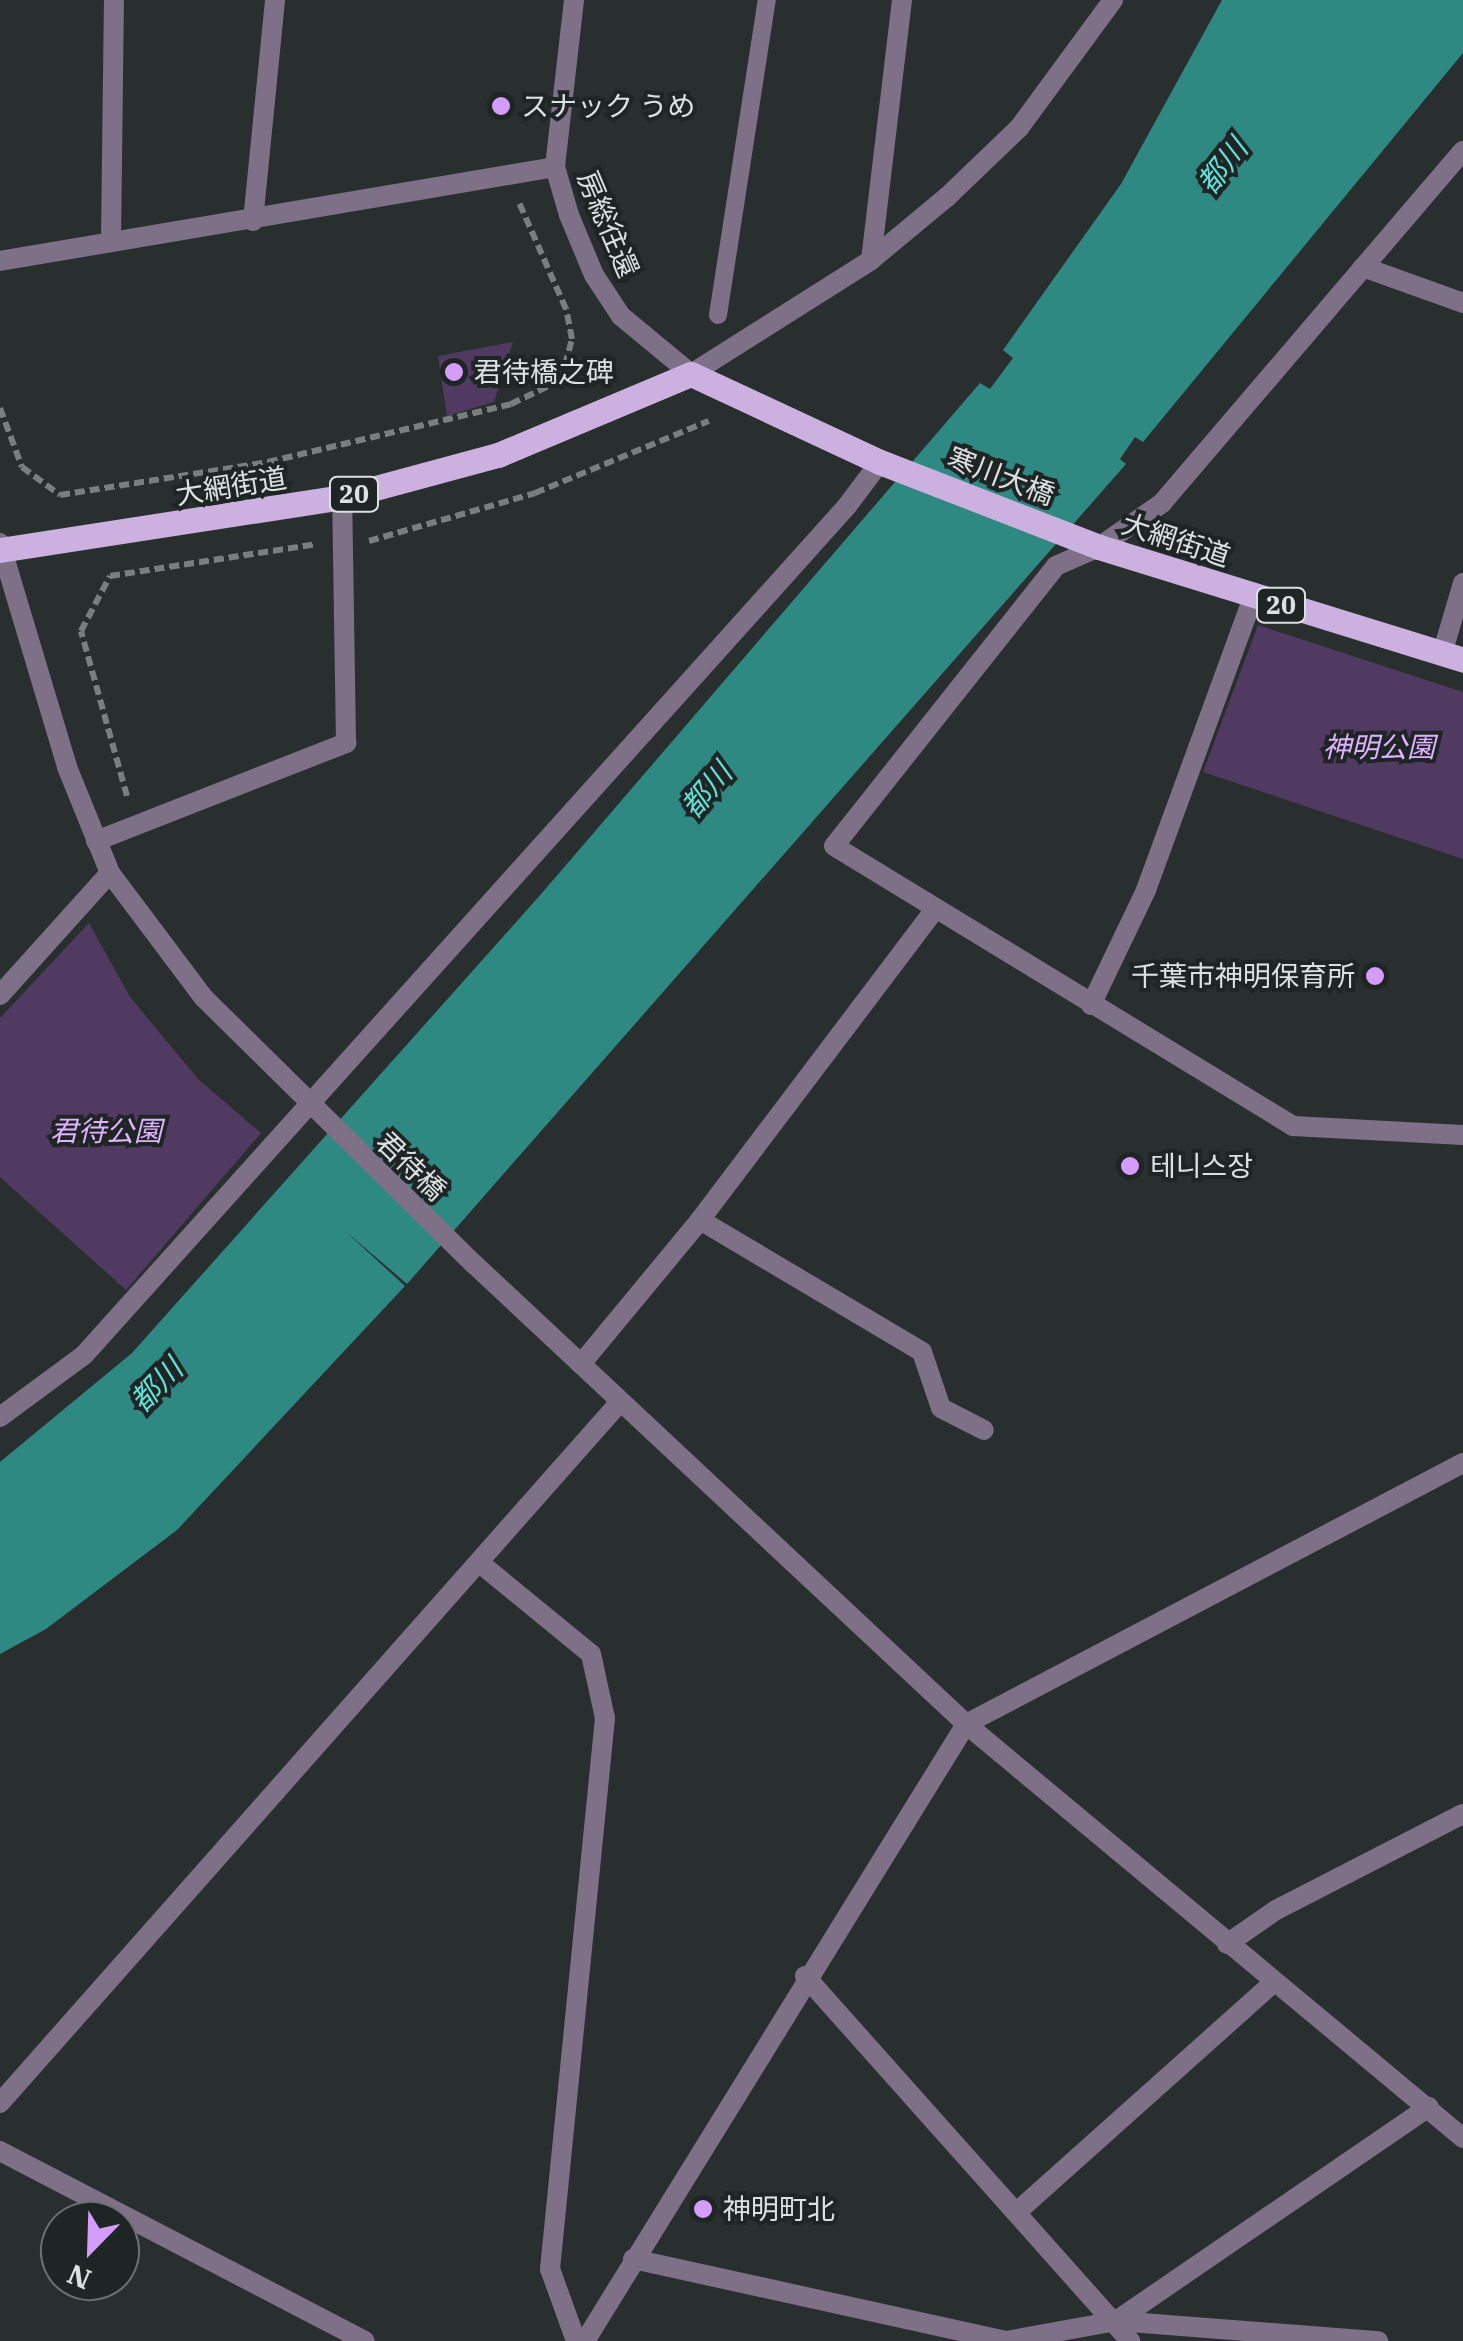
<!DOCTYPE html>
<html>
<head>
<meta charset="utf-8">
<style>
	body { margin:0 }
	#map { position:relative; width:1463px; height:2341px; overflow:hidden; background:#292f2f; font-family:"IBM Plex Serif","Noto Sans JP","Noto Sans KR",serif }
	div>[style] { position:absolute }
	.green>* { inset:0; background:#513a61 }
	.water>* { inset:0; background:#2f8983 }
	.path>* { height:6px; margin-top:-3px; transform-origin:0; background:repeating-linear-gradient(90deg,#797e7e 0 10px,transparent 0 15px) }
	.service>* { height:18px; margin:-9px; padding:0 9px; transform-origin:9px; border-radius:9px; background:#7d7087 }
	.minor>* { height:20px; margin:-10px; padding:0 10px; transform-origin:10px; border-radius:10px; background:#7d7087 }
	.tertiary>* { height:20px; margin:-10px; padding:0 10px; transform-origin:10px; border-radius:10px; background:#7d7087 }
	.primary>* { height:25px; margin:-12.5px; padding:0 12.5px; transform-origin:12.5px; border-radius:12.5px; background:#ccb1e0 }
	.dots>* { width:28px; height:28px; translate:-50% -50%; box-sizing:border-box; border:5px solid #1f2525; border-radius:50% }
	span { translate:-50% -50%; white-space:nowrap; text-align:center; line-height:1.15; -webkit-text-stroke:8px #1f2525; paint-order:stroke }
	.shield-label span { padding:2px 8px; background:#1f2525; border:2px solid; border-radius:8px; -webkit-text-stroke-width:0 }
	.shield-label { font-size:25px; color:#dce0e0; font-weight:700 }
	.poi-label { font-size:28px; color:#dce0e0 }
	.left { translate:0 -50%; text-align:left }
	.right { translate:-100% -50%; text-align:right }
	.street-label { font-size:28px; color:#dce0e0 }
	.park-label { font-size:28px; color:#dfb2ff; font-style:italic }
	.water-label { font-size:30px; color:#5fe0d7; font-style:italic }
	.north { position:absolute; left:40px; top:2201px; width:100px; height:100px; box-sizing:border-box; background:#1f2525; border:2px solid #6b7070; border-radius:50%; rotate:203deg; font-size:28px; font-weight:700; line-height:40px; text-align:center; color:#dce0e0 }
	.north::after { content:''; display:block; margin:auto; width:35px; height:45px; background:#d49cfb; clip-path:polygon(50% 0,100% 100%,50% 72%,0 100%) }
</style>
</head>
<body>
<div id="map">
	<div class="green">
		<div style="clip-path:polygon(513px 342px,494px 402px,447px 416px,438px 356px)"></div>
		<div style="clip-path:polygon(1258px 625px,1463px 692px,1463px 859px,1203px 772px)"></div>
		<div style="clip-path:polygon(89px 923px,130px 997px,198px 1079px,261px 1133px,126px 1290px,0 1177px,0 1018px)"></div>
	</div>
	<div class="water">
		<div style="clip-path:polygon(1222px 0,1463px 0,1463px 53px,1143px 442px,1135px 437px,1120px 459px,1126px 464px,407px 1284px,344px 1230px,405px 1286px,177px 1530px,46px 1629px,0 1654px,0 1462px,132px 1353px,542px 893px,980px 383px,990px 389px,1013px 358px,1003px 350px,1121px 184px)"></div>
	</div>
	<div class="path">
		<div style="left:0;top:408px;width:63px;rotate:69.6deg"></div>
		<div style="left:22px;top:467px;width:47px;rotate:36.4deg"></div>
		<div style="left:60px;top:495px;width:211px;rotate:-9deg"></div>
		<div style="left:268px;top:462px;width:250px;rotate:-13.4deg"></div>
		<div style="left:511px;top:404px;width:55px;rotate:-25.6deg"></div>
		<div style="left:561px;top:380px;width:42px;rotate:-75deg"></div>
		<div style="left:572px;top:339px;width:31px;rotate:-101deg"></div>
		<div style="left:566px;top:309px;width:119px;rotate:-113.8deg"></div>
		<div style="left:369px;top:541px;width:173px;rotate:-16.1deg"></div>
		<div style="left:535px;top:493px;width:188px;rotate:-22.5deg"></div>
		<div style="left:127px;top:796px;width:171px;rotate:-105.6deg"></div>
		<div style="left:81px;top:631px;width:62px;rotate:-62.2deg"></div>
		<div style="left:110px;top:576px;width:208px;rotate:-8.8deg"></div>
	</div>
	<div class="service">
		<div style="left:718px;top:315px;width:319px;rotate:-81.2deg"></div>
	</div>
	<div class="minor">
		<div style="left:253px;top:221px;width:222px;rotate:-84.3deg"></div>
		<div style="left:111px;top:241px;width:241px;rotate:-89.3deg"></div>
		<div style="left:871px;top:260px;width:262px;rotate:-83.2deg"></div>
		<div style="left:0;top:261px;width:563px;rotate:-9.61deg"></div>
		<div style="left:1363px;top:267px;width:106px;rotate:19.8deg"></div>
		<div style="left:1099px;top:547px;width:47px;rotate:156.2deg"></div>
		<div style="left:1056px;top:566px;width:357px;rotate:128.4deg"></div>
		<div style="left:834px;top:846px;width:538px;rotate:31.38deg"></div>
		<div style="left:1293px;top:1126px;width:170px;rotate:3deg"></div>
		<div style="left:1442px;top:654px;width:74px;rotate:-73.5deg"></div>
		<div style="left:96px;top:841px;width:269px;rotate:-21.4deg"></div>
		<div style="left:346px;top:743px;width:246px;rotate:-90.9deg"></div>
		<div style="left:0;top:995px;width:164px;rotate:-48deg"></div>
		<div style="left:1091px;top:1005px;width:127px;rotate:-64.4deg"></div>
		<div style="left:1146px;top:890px;width:312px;rotate:-69.9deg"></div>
		<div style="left:700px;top:1220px;width:258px;rotate:30.7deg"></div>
		<div style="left:922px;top:1352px;width:59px;rotate:71.3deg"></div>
		<div style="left:941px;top:1408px;width:48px;rotate:27.1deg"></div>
		<div style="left:581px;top:1364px;width:187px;rotate:-50.4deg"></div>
		<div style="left:700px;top:1220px;width:388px;rotate:-52.9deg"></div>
		<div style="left:0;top:1417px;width:104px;rotate:-36.4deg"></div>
		<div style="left:84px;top:1355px;width:1141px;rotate:-48.05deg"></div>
		<div style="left:847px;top:506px;width:55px;rotate:-53.1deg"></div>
		<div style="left:481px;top:1564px;width:142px;rotate:39.3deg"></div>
		<div style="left:591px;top:1654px;width:66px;rotate:77.7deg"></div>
		<div style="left:605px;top:1718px;width:554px;rotate:95.7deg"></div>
		<div style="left:550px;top:2269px;width:77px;rotate:70.1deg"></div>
		<div style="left:1227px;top:1944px;width:60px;rotate:-34.8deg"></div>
		<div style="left:1276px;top:1910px;width:210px;rotate:-27.2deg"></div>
		<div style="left:805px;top:1976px;width:489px;rotate:48.3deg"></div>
		<div style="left:0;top:2103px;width:936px;rotate:-48.51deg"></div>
		<div style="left:0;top:2151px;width:411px;rotate:27.5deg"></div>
		<div style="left:1018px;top:2211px;width:343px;rotate:-41.8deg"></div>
		<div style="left:633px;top:2259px;width:382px;rotate:12.4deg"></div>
		<div style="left:1006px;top:2341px;width:112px;rotate:-10.3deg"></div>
		<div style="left:1116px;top:2321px;width:263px;rotate:4.4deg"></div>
		<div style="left:1116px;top:2321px;width:379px;rotate:-34.4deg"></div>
	</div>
	<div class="tertiary">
		<div style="left:574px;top:0;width:168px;rotate:96.5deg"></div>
		<div style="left:555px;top:167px;width:50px;rotate:73.7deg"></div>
		<div style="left:569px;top:215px;width:65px;rotate:67.4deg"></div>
		<div style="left:594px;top:275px;width:49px;rotate:56.6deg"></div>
		<div style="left:621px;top:316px;width:91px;rotate:39.6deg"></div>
		<div style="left:691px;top:374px;width:213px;rotate:-32.3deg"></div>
		<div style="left:871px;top:260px;width:99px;rotate:-39.7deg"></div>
		<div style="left:947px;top:197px;width:100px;rotate:-43.8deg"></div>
		<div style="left:1019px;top:128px;width:159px;rotate:-53.7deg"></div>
		<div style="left:0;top:543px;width:234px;rotate:73.3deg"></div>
		<div style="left:67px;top:767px;width:114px;rotate:67.9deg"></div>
		<div style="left:110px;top:873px;width:156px;rotate:53.1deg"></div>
		<div style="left:204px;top:998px;width:379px;rotate:44.6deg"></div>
		<div style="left:474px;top:1264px;width:674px;rotate:43.07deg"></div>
		<div style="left:966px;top:1724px;width:647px;rotate:39.79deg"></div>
		<div style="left:1099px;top:547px;width:77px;rotate:-34.9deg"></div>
		<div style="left:1162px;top:503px;width:463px;rotate:-49.5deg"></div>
		<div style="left:585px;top:2341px;width:725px;rotate:-58.3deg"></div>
		<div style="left:966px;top:1724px;width:561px;rotate:-27.71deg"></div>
	</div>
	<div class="primary">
		<div style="left:0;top:550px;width:346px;rotate:-8.8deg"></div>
		<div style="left:342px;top:497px;width:162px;rotate:-15.1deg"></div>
		<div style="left:498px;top:455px;width:209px;rotate:-22.8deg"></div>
		<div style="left:691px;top:374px;width:208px;rotate:25deg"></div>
		<div style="left:880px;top:462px;width:235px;rotate:21.2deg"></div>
		<div style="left:1099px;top:547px;width:381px;rotate:17.2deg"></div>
	</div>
	<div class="dots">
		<div style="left:501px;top:106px;background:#d49cfb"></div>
		<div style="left:454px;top:372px;background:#d49cfb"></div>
		<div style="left:1375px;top:976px;background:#d49cfb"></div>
		<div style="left:1130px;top:1166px;background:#d49cfb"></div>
		<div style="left:703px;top:2209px;background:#d49cfb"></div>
	</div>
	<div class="shield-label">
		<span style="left:354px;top:494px">20</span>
		<span style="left:1281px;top:605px">20</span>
	</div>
	<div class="poi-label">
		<span class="left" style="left:521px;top:106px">スナック うめ</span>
		<span class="left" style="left:474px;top:372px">君待橋之碑</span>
		<span class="right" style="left:1355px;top:976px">千葉市神明保育所</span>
		<span class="left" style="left:1150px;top:1166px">테니스장</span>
		<span class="left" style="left:723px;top:2209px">神明町北</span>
	</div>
	<div class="street-label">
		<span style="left:608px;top:224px;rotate:67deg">房総往還</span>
		<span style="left:1001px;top:476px;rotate:21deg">寒川大橋</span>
		<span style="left:231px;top:486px;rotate:-9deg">大網街道</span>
		<span style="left:1176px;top:540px;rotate:18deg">大網街道</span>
		<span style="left:411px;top:1166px;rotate:44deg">君待橋</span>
	</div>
	<div class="park-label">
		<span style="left:1379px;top:747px">神明公園</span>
		<span style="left:106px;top:1131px">君待公園</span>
	</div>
	<div class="water-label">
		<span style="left:1222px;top:166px;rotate:-52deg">都川</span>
		<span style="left:706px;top:790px;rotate:-50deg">都川</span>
		<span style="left:156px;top:1385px;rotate:-46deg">都川</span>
	</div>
	<div class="north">N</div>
</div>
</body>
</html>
